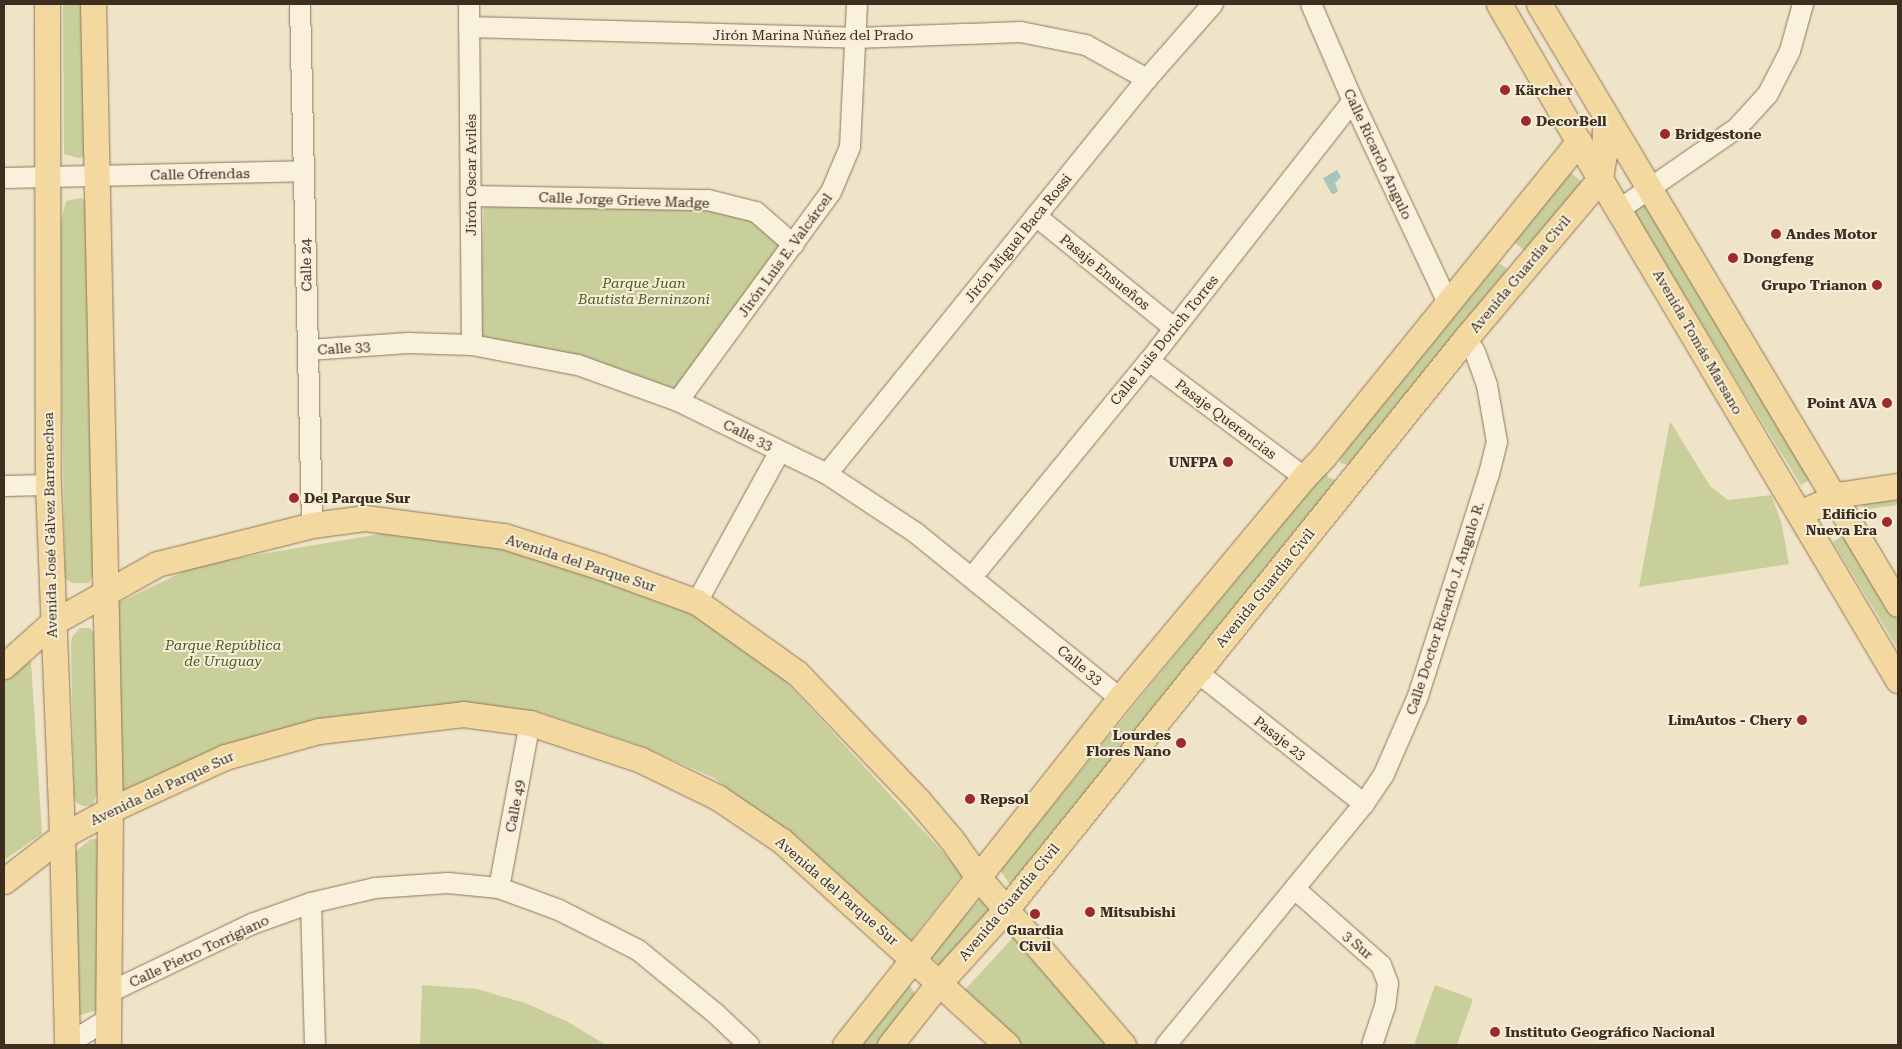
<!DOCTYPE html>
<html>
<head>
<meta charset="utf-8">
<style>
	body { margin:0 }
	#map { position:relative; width:1902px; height:1049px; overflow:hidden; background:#f0e4c8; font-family:"Roboto Serif",serif }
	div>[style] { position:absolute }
	.green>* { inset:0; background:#c9cf9b }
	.water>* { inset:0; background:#a9c4bc }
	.roads { filter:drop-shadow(0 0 1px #8d765c) drop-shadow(0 0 1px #8d765c) }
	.minor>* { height:20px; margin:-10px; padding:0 10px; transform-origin:10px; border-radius:10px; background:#faf1dc }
	.major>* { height:25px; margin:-12.5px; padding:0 12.5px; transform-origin:12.5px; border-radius:12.5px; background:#f3d9a0 }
	.dots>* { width:14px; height:14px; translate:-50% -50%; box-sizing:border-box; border:2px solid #f7eed8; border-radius:50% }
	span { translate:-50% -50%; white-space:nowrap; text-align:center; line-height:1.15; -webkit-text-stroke:4px #f7eed8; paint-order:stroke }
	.street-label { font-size:14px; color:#3d2e20 }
	.poi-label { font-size:14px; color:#3d2e20; font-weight:700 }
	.left { translate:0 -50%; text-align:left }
	.right { translate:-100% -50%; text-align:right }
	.park-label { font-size:14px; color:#4d5a26; font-style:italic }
	.frame { position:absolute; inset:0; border:5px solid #3d2e20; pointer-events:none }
</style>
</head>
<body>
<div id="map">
	<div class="green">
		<div style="clip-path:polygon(63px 4px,85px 4px,86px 153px,84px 157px,78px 158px,64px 154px)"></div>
		<div style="clip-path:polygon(1570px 172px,1582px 182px,1526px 252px,1514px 242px)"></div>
		<div style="clip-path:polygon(81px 198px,86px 201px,94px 567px,92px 578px,89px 583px,72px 583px,66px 579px,65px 571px,59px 230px,66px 201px)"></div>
		<div style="clip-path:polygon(484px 200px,707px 206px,754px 217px,787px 246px,678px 396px,478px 340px)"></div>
		<div style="clip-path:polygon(1649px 203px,1812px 478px,1801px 485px,1633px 212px)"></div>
		<div style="clip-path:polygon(1500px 264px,1508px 269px,1348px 465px,1340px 463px,1341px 448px,1494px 266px)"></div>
		<div style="clip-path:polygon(1670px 421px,1710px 486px,1728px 500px,1771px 495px,1781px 521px,1789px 564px,1639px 587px)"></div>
		<div style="clip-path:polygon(1326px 469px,1328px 477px,1341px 482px,1011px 886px,1000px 870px)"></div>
		<div style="clip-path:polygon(1898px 500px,1898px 505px,1868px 509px,1869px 511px,1866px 512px,1862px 504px)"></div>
		<div style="clip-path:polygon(386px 533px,515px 547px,691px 613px,778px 673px,963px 874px,908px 944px,777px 826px,714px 778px,639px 745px,539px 712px,472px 705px,337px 716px,244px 741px,117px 793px,116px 604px,197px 565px)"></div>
		<div style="clip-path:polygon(1845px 534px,1898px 621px,1898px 649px,1833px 542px)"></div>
		<div style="clip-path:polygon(80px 628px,90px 628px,95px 635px,97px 793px,92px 806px,82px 806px,76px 802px,74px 795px,71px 643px,72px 637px)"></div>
		<div style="clip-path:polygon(31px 661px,42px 834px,4px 860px,4px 680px)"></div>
		<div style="clip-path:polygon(91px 839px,96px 839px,98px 841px,98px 1010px,80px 1015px,77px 1013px,74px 857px,76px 851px)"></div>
		<div style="clip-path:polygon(981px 898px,993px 908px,941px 966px,929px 955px)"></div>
		<div style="clip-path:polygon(1017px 933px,1110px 1045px,1018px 1045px,962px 993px)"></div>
		<div style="clip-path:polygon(422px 985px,477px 989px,525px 1003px,568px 1022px,606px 1045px,420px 1045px)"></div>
		<div style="clip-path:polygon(1435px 985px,1473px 999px,1457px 1045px,1414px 1045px)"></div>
		<div style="clip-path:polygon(907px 986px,911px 987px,917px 997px,881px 1045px,854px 1045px)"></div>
	</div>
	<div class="water">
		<div style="clip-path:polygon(1337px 170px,1341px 177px,1335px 183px,1338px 191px,1334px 194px,1331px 193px,1323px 178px)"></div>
	</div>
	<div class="roads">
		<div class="minor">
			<div style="left:300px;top:4px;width:521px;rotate:88.68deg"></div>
			<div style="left:469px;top:4px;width:341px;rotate:89.5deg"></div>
			<div style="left:1311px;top:4px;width:106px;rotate:66.6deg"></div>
			<div style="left:1353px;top:101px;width:223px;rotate:64.8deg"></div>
			<div style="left:469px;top:27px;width:387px;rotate:1.6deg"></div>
			<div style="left:856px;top:38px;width:165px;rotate:-2.1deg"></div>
			<div style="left:1021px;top:32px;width:66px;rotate:11.3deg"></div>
			<div style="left:1086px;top:45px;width:70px;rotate:29.1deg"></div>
			<div style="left:4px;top:178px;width:300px;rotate:-1.3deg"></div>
			<div style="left:471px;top:196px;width:237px;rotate:1deg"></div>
			<div style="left:708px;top:200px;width:49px;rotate:14deg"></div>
			<div style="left:756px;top:212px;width:50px;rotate:41deg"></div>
			<div style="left:1620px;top:209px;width:142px;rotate:-34.7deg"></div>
			<div style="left:1737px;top:128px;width:46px;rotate:-47.6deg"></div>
			<div style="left:1768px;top:94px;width:48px;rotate:-62.9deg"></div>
			<div style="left:1790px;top:51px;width:49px;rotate:-74.5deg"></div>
			<div style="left:1036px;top:216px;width:178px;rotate:39.1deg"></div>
			<div style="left:308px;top:350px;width:100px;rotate:-4deg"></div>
			<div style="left:408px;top:343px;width:64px;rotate:1.8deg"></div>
			<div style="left:472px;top:345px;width:108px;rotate:10.7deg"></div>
			<div style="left:578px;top:365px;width:106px;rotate:19.8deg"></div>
			<div style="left:678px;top:401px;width:166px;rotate:26.1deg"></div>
			<div style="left:827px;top:474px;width:107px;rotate:33.5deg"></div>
			<div style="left:916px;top:533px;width:262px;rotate:39deg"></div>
			<div style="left:1149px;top:361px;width:194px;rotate:36.8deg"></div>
			<div style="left:678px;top:401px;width:259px;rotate:-53.8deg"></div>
			<div style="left:831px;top:192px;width:49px;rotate:-67.1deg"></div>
			<div style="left:850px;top:147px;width:143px;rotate:-87.2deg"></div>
			<div style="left:827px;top:474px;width:508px;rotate:-50.99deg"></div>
			<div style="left:1147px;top:79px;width:100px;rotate:-48.7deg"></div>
			<div style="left:4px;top:486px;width:44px;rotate:-1.3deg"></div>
			<div style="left:972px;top:577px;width:279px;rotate:-50.7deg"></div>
			<div style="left:1149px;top:361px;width:330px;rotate:-51.9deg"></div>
			<div style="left:697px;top:602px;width:172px;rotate:-61.2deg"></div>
			<div style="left:1197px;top:672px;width:213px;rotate:38.3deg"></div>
			<div style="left:499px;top:888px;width:168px;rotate:-79.4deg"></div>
			<div style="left:1295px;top:889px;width:115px;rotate:41.5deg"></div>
			<div style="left:1381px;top:965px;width:19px;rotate:69deg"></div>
			<div style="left:1388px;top:983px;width:23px;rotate:97deg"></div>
			<div style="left:1385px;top:1006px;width:41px;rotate:108.4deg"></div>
			<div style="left:311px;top:903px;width:142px;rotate:88.4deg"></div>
			<div style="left:108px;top:993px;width:160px;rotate:-25.6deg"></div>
			<div style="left:252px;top:924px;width:63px;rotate:-19.6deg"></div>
			<div style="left:311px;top:903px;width:66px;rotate:-13.2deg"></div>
			<div style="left:375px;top:888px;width:73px;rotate:-3.9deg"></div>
			<div style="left:448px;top:883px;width:51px;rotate:5.6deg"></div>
			<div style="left:499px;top:888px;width:64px;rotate:20.1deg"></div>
			<div style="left:559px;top:910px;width:89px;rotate:26.9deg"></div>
			<div style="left:638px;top:950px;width:99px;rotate:39.3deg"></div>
			<div style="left:715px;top:1013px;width:47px;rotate:43.3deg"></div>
			<div style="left:66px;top:1045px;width:49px;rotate:-31.8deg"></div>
			<div style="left:1166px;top:1045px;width:312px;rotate:-50.6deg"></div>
			<div style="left:1364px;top:804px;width:36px;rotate:-56deg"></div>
			<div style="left:1384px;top:774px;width:85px;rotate:-66.4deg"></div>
			<div style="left:1418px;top:696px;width:233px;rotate:-72.3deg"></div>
			<div style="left:1489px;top:474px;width:33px;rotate:-76deg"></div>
			<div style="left:1497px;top:442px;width:58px;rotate:-100deg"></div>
			<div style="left:1487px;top:385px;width:35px;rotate:-110deg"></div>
			<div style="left:1475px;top:352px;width:17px;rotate:-123deg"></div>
		</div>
		<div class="major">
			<div style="left:47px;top:4px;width:481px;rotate:89.9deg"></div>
			<div style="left:48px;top:485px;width:351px;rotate:87.7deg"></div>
			<div style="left:62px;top:836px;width:209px;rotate:88.6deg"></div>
			<div style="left:93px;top:4px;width:806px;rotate:88.79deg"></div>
			<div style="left:110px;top:810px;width:235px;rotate:90.5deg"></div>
			<div style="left:1499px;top:4px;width:202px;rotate:60deg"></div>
			<div style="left:1600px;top:179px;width:583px;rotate:59.26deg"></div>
			<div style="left:1539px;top:4px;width:699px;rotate:59.11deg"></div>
			<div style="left:1799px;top:513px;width:48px;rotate:-23.4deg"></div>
			<div style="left:1843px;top:494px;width:56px;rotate:-8.3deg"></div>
			<div style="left:4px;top:666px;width:64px;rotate:-41.9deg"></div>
			<div style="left:52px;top:623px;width:120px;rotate:-29.3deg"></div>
			<div style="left:157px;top:564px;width:160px;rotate:-14.1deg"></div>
			<div style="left:312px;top:525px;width:53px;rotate:-7.5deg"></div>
			<div style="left:365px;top:518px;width:140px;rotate:7.4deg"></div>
			<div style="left:504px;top:536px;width:102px;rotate:17.7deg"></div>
			<div style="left:601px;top:567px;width:102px;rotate:20deg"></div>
			<div style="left:697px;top:602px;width:123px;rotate:35.4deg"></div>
			<div style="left:797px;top:673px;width:175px;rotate:46.4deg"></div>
			<div style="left:918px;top:800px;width:52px;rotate:49.6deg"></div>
			<div style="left:952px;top:840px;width:45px;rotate:54.9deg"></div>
			<div style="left:978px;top:877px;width:222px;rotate:49.2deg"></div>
			<div style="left:4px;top:881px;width:73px;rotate:-37.8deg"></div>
			<div style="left:62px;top:836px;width:55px;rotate:-28.4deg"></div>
			<div style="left:110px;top:810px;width:127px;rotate:-24.7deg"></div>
			<div style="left:225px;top:757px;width:98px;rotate:-15.5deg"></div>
			<div style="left:319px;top:731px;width:145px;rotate:-6.7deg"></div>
			<div style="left:463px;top:714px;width:68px;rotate:7.7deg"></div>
			<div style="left:530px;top:723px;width:117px;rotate:18.4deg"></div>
			<div style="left:641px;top:760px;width:85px;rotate:26deg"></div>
			<div style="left:717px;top:797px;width:78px;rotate:34.1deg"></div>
			<div style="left:782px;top:841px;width:304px;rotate:42.2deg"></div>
			<div style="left:845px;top:1045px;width:443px;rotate:-51.6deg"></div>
			<div style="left:1120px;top:698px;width:288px;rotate:-50.2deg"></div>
			<div style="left:1304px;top:477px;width:29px;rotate:-46deg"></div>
			<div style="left:1324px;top:456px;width:405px;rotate:-51deg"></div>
			<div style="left:890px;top:1045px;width:79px;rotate:-51.7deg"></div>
			<div style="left:939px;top:983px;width:101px;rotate:-47.8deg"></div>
			<div style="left:1007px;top:908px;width:732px;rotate:-51.16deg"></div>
			<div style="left:1466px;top:338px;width:208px;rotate:-49.9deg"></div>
			<div style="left:1600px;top:179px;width:24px;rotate:-81deg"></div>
			<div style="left:1604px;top:155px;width:38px;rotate:-88deg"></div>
		</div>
	</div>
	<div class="dots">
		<div style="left:1505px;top:90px;background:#9e2a2b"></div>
		<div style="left:1526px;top:121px;background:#9e2a2b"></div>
		<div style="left:1665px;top:134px;background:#9e2a2b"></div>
		<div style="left:1776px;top:234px;background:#9e2a2b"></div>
		<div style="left:1733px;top:258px;background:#9e2a2b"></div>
		<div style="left:1877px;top:285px;background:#9e2a2b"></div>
		<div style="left:1887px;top:403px;background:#9e2a2b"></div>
		<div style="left:1228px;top:462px;background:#9e2a2b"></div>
		<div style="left:294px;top:498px;background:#9e2a2b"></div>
		<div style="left:1887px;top:522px;background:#9e2a2b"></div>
		<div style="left:1802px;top:720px;background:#9e2a2b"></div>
		<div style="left:1181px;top:743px;background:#9e2a2b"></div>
		<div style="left:970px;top:799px;background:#9e2a2b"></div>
		<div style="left:1090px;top:912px;background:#9e2a2b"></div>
		<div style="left:1035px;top:914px;background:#9e2a2b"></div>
		<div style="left:1495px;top:1032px;background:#9e2a2b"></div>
	</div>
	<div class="street-label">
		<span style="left:813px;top:35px">Jirón Marina Núñez del Prado</span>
		<span style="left:1378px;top:154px;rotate:65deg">Calle Ricardo Angulo</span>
		<span style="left:200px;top:174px;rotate:-1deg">Calle Ofrendas</span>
		<span style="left:471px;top:175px;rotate:-90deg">Jirón Oscar Avilés</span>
		<span style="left:624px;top:200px;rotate:2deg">Calle Jorge Grieve Madge</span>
		<span style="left:1018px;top:238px;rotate:-51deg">Jirón Miguel Baca Rossi</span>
		<span style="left:785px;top:255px;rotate:-54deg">Jirón Luis E. Valcárcel</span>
		<span style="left:306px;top:265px;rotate:-91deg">Calle 24</span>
		<span style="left:1105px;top:272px;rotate:39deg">Pasaje Ensueños</span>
		<span style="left:1520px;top:274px;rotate:-50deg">Avenida Guardia Civil</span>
		<span style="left:1164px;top:340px;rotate:-51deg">Calle Luis Dorich Torres</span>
		<span style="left:1698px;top:342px;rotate:60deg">Avenida Tomás Marsano</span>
		<span style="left:344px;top:348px;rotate:-4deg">Calle 33</span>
		<span style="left:1226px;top:419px;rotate:37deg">Pasaje Querencias</span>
		<span style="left:748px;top:435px;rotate:26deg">Calle 33</span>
		<span style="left:50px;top:525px;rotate:-91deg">Avenida José Gálvez Barrenechea</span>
		<span style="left:581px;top:563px;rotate:18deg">Avenida del Parque Sur</span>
		<span style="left:1265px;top:588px;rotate:-51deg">Avenida Guardia Civil</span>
		<span style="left:1445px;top:608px;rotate:-72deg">Calle Doctor Ricardo J. Angulo R.</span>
		<span style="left:1080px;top:665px;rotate:39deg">Calle 33</span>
		<span style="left:1280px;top:738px;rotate:38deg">Pasaje 23</span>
		<span style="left:162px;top:788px;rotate:-25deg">Avenida del Parque Sur</span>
		<span style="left:515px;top:806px;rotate:-79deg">Calle 49</span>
		<span style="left:837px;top:891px;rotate:41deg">Avenida del Parque Sur</span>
		<span style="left:1009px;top:902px;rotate:-50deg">Avenida Guardia Civil</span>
		<span style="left:1358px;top:945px;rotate:41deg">3 Sur</span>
		<span style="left:199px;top:951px;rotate:-25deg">Calle Pietro Torrigiano</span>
	</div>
	<div class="poi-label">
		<span class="left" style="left:1515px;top:90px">Kärcher</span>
		<span class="left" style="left:1536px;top:121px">DecorBell</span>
		<span class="left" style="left:1675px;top:134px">Bridgestone</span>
		<span class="left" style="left:1786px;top:234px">Andes Motor</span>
		<span class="left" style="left:1743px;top:258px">Dongfeng</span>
		<span class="right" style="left:1867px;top:285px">Grupo Trianon</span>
		<span class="right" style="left:1877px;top:403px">Point AVA</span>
		<span class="right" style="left:1218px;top:462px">UNFPA</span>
		<span class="left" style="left:304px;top:498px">Del Parque Sur</span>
		<span class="right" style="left:1877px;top:522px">Edificio<br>Nueva Era</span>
		<span class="right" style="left:1792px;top:720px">LimAutos - Chery</span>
		<span class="right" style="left:1171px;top:743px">Lourdes<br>Flores Nano</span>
		<span class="left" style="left:980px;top:799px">Repsol</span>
		<span class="left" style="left:1100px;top:912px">Mitsubishi</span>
		<span style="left:1035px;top:938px">Guardia<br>Civil</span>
		<span class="left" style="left:1505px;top:1032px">Instituto Geográfico Nacional</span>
	</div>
	<div class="park-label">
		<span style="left:644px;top:291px">Parque Juan<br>Bautista Berninzoni</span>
		<span style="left:223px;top:653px">Parque República<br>de Uruguay</span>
	</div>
	<div class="frame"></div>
</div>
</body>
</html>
